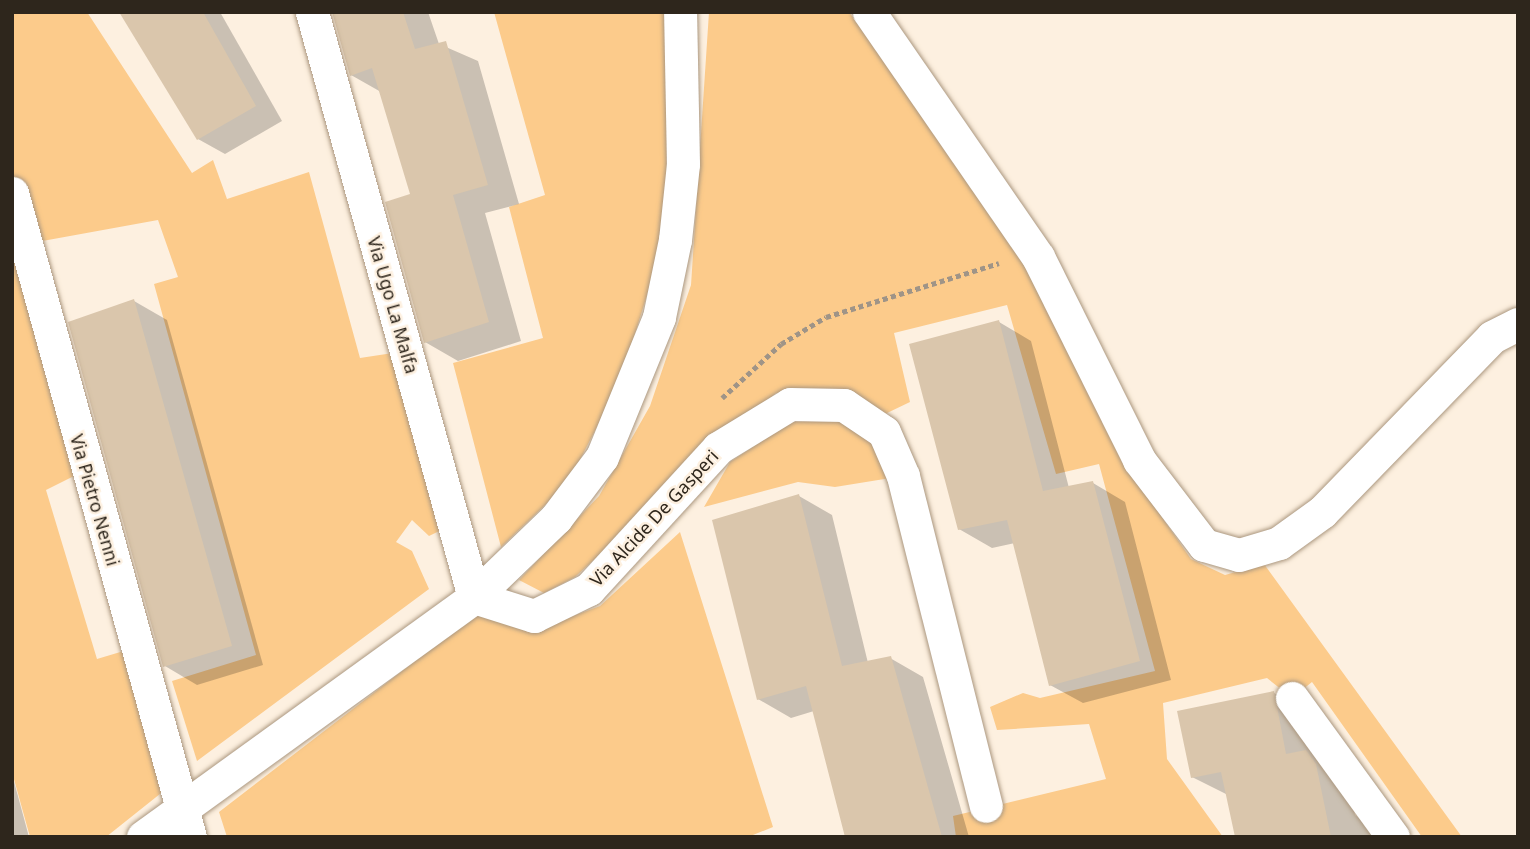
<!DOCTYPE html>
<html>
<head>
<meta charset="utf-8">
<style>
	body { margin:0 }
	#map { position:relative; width:1530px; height:849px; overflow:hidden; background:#fdf0e0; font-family:"Noto Sans",sans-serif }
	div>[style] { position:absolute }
	.green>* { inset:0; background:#fccb8b }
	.shadow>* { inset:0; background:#0003 }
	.building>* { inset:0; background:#dac6ac }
	.path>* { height:4.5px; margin-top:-2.25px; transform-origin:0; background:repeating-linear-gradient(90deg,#9f9487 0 5px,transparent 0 8.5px) }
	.roads { filter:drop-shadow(0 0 2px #ab977f) drop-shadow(0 0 2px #ab977f) }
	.street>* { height:33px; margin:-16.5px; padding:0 16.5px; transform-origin:16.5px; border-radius:16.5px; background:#fff }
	span { translate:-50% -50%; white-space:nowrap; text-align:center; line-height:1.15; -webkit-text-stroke:5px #fdf0e0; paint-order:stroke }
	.street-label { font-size:18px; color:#2e261c }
	.frame { position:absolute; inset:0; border:14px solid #2e261c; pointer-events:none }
</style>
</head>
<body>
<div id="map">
	<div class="green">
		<div style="clip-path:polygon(12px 12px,87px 12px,192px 173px,213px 160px,227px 199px,309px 172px,360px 358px,406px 351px,454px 524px,429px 536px,412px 520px,396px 542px,412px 551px,429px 589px,197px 761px,172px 681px,256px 655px,154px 284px,178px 277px,158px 220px,26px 244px,86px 470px,46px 490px,97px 659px,137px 647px,175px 782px,106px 837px,30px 837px,12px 772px)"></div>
		<div style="clip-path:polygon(494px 12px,669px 12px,665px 237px,620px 382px,568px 483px,501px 547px,453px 363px,543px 338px,509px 207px,545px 195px)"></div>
		<div style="clip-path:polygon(709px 12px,849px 12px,1012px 237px,1143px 490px,1191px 559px,1225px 575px,1264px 564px,1462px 837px,1422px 837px,1312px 682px,1292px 698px,1267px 678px,1163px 703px,1167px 759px,1223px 837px,956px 837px,953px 816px,1106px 779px,1089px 724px,997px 730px,990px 707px,1023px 693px,1040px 698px,1155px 671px,1099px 464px,1056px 474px,1007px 305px,894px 333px,910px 402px,885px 414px,850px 390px,776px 393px,575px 577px,544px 593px,519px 580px,599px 496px,650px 406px,691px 285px)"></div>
		<div style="clip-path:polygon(835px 419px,870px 442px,903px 476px,835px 487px,798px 482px,704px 507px,730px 462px,791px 422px)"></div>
		<div style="clip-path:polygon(680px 532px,773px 827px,748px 837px,227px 837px,219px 812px,475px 615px,538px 629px,600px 606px)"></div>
	</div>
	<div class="shadow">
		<div style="clip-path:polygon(144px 12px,220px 12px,282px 121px,225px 154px,198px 139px)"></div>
		<div style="clip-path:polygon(333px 12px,428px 12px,439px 44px,478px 61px,519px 204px,485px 213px,521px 341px,458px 361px,425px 342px,412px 195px,381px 92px,351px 75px)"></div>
		<div style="clip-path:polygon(134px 301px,167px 320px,263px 665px,197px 685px,165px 666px)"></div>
		<div style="clip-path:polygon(999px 322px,1031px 341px,1069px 488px,1093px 483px,1125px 502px,1171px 680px,1083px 703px,1050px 685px,1015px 543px,992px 548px,959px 529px)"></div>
		<div style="clip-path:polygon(799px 496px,832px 515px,868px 663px,890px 658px,923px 677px,969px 837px,847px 837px,814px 711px,791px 718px,758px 699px)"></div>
		<div style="clip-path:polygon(1274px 693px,1306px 712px,1349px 785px,1355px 815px,1386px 837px,1238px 837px,1228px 795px,1192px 777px)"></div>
		<div style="clip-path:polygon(12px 774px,29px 837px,12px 837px)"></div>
	</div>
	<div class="building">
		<div style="clip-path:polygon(119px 12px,203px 12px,256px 106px,197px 140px)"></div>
		<div style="clip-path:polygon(332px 12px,403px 12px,415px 49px,446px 41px,488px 185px,453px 195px,489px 322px,424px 343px,385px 202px,410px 194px,372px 68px,350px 76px)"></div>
		<div style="clip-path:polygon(134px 299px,232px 646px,163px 667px,68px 322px)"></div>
		<div style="clip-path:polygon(999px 320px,1043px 491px,1093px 481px,1140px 661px,1049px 686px,1007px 520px,958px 530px,909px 344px)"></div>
		<div style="clip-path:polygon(799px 494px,842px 666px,891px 656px,942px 837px,845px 837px,806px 686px,757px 700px,712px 520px)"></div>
		<div style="clip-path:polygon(1274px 691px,1286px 754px,1306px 750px,1316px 764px,1331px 837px,1235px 837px,1221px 772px,1191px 778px,1177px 711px)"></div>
	</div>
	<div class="path">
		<div style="left:722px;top:398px;width:80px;rotate:-42.5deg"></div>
		<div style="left:781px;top:344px;width:52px;rotate:-31deg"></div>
		<div style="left:826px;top:317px;width:181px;rotate:-17.3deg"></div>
	</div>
	<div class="roads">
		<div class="street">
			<div style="left:312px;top:12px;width:607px;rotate:74.52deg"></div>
			<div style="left:869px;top:12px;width:298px;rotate:55.4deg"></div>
			<div style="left:1038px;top:257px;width:227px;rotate:63.5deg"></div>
			<div style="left:1139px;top:460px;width:107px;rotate:52.6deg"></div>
			<div style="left:1204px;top:545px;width:36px;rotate:16deg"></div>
			<div style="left:1239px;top:555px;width:42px;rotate:-16.7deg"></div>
			<div style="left:1279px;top:543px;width:53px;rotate:-35.8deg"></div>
			<div style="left:1322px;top:512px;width:244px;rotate:-45.8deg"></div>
			<div style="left:1492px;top:337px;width:29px;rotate:-27deg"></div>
			<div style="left:12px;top:193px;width:668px;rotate:74.55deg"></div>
			<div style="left:474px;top:597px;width:63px;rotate:17.6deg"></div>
			<div style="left:534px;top:616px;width:61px;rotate:-26.1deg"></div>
			<div style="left:589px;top:589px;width:191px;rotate:-47.5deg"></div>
			<div style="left:718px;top:448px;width:84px;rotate:-31.4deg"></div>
			<div style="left:790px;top:404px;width:54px;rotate:1.1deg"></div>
			<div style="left:844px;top:405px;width:48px;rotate:34deg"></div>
			<div style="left:884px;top:432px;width:48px;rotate:66.6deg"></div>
			<div style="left:903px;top:476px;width:340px;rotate:75.9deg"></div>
			<div style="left:1292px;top:698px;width:172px;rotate:54deg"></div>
			<div style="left:143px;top:837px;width:409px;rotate:-35.9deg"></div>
			<div style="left:474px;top:597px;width:114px;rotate:-43.9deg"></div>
			<div style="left:556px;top:518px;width:76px;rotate:-53deg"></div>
			<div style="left:602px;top:457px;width:151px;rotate:-67.8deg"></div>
			<div style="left:659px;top:317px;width:79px;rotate:-78.3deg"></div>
			<div style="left:675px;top:240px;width:76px;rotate:-84deg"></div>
			<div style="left:683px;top:164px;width:152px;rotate:-91.1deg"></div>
		</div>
	</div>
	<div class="street-label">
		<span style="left:393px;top:305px;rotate:74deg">Via Ugo La Malfa</span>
		<span style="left:95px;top:500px;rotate:74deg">Via Pietro Nenni</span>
		<span style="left:654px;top:518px;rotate:-47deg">Via Alcide De Gasperi</span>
	</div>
	<div class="frame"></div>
</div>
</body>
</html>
